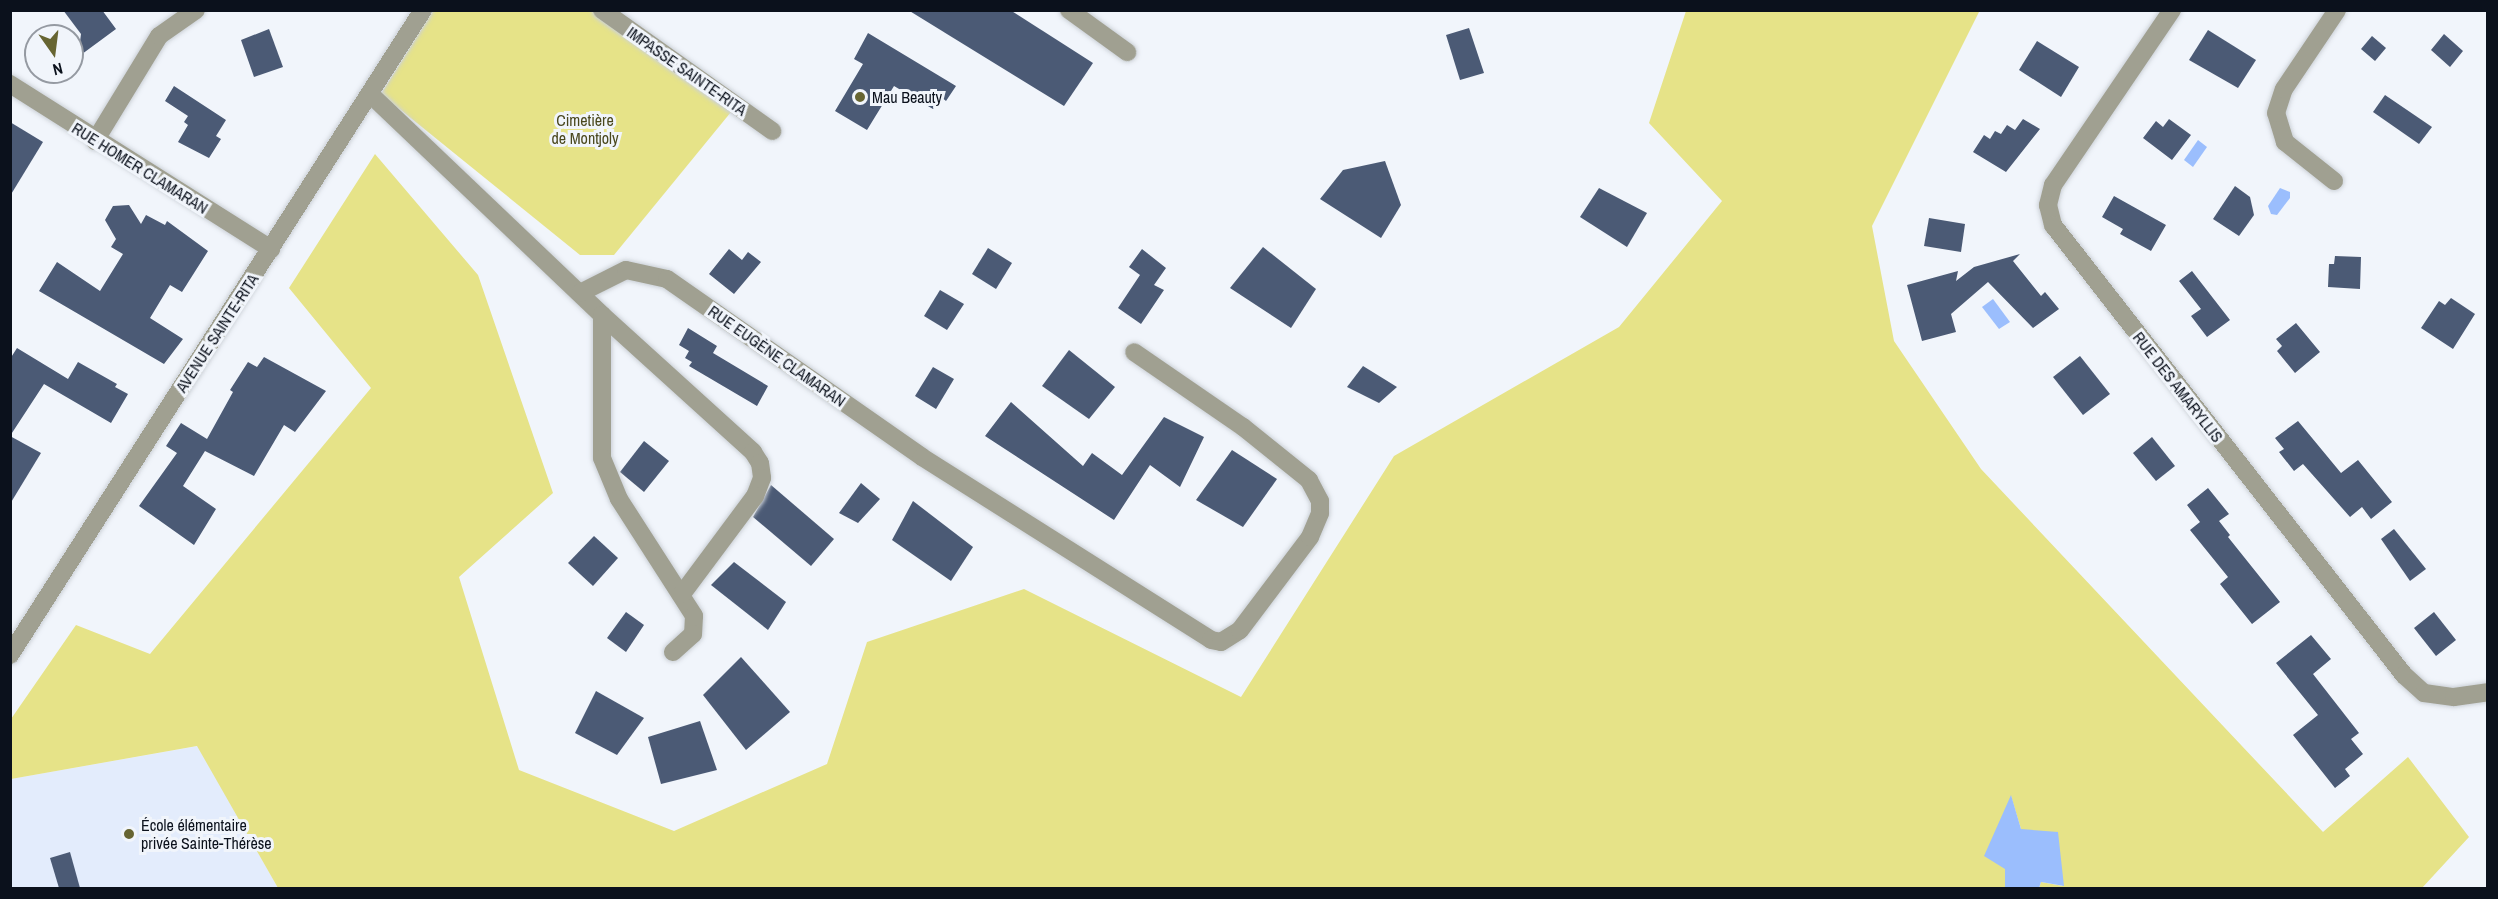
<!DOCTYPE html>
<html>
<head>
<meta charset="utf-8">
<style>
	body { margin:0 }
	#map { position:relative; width:2498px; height:899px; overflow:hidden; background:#f1f5fb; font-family:"Archivo Narrow",sans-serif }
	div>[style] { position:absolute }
	.built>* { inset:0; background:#e3ecfc }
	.green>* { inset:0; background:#e6e388 }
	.water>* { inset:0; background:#9bbefd }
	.building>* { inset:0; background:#4b5a75 }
	.roads { filter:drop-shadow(0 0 2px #ccd1d7) drop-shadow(0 0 2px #ccd1d7) }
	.minor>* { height:18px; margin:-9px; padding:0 9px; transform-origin:9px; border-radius:9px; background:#a0a091 }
	.dots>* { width:16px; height:16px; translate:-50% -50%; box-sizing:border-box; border:3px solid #f1f5fb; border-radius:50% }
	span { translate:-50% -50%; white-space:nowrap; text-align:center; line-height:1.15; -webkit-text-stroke:6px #f1f5fb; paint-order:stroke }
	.street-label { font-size:16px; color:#0b111c }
	.poi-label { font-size:16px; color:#0b111c }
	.left { translate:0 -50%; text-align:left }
	.park-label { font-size:16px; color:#4a481e }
	.frame { position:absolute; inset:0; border:12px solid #0b111c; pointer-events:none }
	.north { position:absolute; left:24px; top:24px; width:60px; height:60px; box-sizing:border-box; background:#f1f5fb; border:2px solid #959aa2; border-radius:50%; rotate:166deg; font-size:16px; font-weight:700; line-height:24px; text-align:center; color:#0b111c }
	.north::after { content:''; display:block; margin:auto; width:21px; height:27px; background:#676532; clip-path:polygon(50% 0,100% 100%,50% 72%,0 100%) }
</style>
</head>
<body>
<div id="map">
	<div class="built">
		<div style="clip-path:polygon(198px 746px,278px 888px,11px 888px,11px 779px)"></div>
	</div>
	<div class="green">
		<div style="clip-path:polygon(1980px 10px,1872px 226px,1894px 341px,1981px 469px,2323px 832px,2408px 757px,2469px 837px,2422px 888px,2039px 888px,2041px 882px,2063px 886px,2021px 829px,2011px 796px,2005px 888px,278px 888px,197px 746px,11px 779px,11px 719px,76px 625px,150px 654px,371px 388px,289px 288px,375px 154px,478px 275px,553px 493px,459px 577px,519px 770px,674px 831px,827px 764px,867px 642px,1024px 589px,1241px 697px,1394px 456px,1619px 327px,1722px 201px,1649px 123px,1686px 11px)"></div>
		<div style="clip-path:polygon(433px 11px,595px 11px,731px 112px,614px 255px,580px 255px,381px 94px)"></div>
	</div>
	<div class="water">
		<div style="clip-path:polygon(2198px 140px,2207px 147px,2193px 167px,2184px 160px)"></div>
		<div style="clip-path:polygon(2280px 188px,2290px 192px,2290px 198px,2277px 215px,2271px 214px,2268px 206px)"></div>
		<div style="clip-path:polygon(1993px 299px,2010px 322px,1999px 329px,1982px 307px)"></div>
		<div style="clip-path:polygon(2011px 795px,2021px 829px,2058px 832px,2064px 886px,2041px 882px,2039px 888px,2005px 888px,2005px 869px,1984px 856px)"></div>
	</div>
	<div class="building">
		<div style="clip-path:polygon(63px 10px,102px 10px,116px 29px,78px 57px,81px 34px)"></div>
		<div style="clip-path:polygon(908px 10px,1010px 10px,1093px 63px,1064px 106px)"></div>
		<div style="clip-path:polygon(1469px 28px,1484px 73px,1460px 80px,1446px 35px)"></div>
		<div style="clip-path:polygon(269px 29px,283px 67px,254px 77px,241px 40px)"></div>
		<div style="clip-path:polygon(2208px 30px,2256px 60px,2238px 88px,2189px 60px)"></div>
		<div style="clip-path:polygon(868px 33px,956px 86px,946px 101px,941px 97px,933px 109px,894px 86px,867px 130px,835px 111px,863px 64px,854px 59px)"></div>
		<div style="clip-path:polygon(2444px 34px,2463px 51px,2450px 67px,2431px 50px)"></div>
		<div style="clip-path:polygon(2372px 36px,2386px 48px,2375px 61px,2361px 49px)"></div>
		<div style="clip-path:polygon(2037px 41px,2079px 67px,2061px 97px,2019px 70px)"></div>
		<div style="clip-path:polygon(174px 86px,226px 120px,216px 136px,221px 139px,209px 158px,178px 142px,188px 125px,184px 122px,188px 116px,165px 101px)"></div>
		<div style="clip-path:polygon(2385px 95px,2432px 127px,2419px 144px,2373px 112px)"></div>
		<div style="clip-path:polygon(2023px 119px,2040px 129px,2006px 172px,1973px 152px,1984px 135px,1990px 139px,1995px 131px,2001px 134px,2007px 125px,2015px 130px)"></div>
		<div style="clip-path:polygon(2169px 119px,2191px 135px,2172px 160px,2143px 138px,2156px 121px,2163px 127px)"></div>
		<div style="clip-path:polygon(10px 122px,43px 142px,10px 196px)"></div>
		<div style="clip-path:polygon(1385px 161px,1401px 205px,1381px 238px,1320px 199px,1343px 170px)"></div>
		<div style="clip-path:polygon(2235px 186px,2250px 197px,2254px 215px,2239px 236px,2213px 219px)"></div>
		<div style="clip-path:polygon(1599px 188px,1647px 213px,1627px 247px,1580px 217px)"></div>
		<div style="clip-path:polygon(2114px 196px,2166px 225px,2151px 251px,2120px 234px,2123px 229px,2102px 217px)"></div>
		<div style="clip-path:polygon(129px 205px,141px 224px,146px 215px,165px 225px,167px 221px,208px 251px,182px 292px,170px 285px,150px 318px,183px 339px,164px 364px,39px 291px,57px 262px,100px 291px,123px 254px,111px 247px,116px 239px,105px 220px,113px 206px)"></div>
		<div style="clip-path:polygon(1929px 218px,1965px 224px,1961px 252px,1924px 246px)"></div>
		<div style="clip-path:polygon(1263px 247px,1316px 289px,1291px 328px,1230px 288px)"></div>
		<div style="clip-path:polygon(988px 248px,1012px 263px,996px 289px,972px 274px)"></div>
		<div style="clip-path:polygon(729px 249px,742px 260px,748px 252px,761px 262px,734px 294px,709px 274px)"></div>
		<div style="clip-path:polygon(1142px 249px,1166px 268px,1154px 285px,1164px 290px,1141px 324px,1118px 308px,1140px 275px,1129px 267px)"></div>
		<div style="clip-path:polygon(2020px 254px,2013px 261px,2041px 296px,2045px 292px,2059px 309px,2033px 328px,1988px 282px,1951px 314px,1956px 332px,1922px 341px,1907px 285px,1958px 271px,1956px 281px,1974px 267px)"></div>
		<div style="clip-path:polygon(2335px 256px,2361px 257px,2360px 289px,2328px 287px,2329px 264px,2334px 264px)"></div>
		<div style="clip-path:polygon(2192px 271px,2230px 320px,2207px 337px,2191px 316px,2201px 309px,2179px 281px)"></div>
		<div style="clip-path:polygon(940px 290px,964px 304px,947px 330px,924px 316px)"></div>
		<div style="clip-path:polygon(2451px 298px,2475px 314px,2453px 349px,2421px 328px,2439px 301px,2445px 305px)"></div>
		<div style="clip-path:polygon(2296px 323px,2320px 352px,2295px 373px,2277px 351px,2282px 346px,2276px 339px)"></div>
		<div style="clip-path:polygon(688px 328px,717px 346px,713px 353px,768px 386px,757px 406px,689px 366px,692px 362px,685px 358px,689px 351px,679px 345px)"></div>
		<div style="clip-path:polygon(17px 348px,68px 379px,78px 362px,117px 384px,115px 387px,128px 394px,111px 423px,44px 384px,10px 436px,10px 359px)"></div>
		<div style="clip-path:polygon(1069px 350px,1115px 387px,1089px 419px,1042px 386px)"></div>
		<div style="clip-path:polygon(2080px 356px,2110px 394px,2083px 415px,2053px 377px)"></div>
		<div style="clip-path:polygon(264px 357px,326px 391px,295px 432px,284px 425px,254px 476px,205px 451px,183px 486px,216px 509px,194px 545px,139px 506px,177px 453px,166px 446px,181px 423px,207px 439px,233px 392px,230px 390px,248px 362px,257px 367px)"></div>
		<div style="clip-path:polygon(1363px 366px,1397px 387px,1379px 403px,1347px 387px)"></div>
		<div style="clip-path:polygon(933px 367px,954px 379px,936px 409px,915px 396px)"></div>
		<div style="clip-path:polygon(1011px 402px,1083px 466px,1092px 453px,1122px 475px,1164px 417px,1204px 437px,1180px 487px,1150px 465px,1114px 520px,985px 436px)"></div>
		<div style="clip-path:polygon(2298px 421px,2341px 473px,2358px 460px,2392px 502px,2371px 519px,2362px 507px,2350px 517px,2303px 464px,2294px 471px,2279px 452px,2284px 449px,2275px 438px)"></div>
		<div style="clip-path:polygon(10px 436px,41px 453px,10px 504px)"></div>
		<div style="clip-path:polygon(2152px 437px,2175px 466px,2156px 481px,2133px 453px)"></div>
		<div style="clip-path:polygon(644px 441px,669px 461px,644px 492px,620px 472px)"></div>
		<div style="clip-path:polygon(1232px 450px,1277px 479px,1243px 527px,1196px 500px)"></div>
		<div style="clip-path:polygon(861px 483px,880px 499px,858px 523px,839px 513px)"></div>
		<div style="clip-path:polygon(771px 485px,834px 539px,811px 566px,753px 517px)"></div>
		<div style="clip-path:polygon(2208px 488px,2229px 514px,2219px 521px,2230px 535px,2228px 537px,2280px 602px,2252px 624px,2220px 584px,2228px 577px,2190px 530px,2200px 522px,2187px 505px)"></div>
		<div style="clip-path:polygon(913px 501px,973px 547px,951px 581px,892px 540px)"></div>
		<div style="clip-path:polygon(2394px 529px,2426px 569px,2410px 581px,2381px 539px)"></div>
		<div style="clip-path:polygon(594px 536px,618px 558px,593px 586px,568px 563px)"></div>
		<div style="clip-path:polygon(734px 562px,786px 602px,768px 630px,711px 585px)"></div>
		<div style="clip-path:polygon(626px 612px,644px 625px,626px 652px,607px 638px)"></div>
		<div style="clip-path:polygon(2434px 612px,2456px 640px,2436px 656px,2414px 628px)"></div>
		<div style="clip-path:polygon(2311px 635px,2331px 659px,2313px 674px,2359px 733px,2351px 739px,2363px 754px,2345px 769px,2350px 776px,2335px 788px,2293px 735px,2318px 715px,2276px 663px)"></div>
		<div style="clip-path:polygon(741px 657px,790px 712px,746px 750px,703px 695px)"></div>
		<div style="clip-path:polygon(596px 691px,644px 718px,617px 755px,575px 733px)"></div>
		<div style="clip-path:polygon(700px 721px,717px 770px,661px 784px,648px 737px)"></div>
		<div style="clip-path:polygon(70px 852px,80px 888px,59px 888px,50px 858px)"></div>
	</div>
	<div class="roads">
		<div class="minor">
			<div style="left:602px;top:10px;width:209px;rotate:35.4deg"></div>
			<div style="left:1069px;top:10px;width:72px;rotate:35.9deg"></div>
			<div style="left:2172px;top:10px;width:212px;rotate:124.2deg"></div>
			<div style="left:2053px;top:185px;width:21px;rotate:104deg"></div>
			<div style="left:2048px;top:205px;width:21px;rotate:76deg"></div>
			<div style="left:2053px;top:225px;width:571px;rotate:52.05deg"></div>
			<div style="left:2404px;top:675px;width:27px;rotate:42deg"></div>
			<div style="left:2424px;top:693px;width:30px;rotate:8deg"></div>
			<div style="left:2454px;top:697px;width:34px;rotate:-8deg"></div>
			<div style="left:10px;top:84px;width:309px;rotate:32.3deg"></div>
			<div style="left:370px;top:94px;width:320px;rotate:43.6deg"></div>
			<div style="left:602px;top:315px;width:143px;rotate:90deg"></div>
			<div style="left:602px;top:458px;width:44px;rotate:67.5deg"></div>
			<div style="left:619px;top:499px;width:139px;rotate:57.3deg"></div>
			<div style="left:694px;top:616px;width:18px;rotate:93deg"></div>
			<div style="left:693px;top:634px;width:27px;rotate:138deg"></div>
			<div style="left:95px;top:141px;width:123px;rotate:-58.6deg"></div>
			<div style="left:159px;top:36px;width:45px;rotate:-35.1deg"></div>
			<div style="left:2334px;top:181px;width:63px;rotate:-141.5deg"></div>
			<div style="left:2285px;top:142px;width:30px;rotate:-107deg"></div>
			<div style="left:2276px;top:113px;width:25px;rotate:-72deg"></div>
			<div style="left:2284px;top:89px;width:95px;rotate:-56.1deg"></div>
			<div style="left:580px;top:293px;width:51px;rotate:-26.6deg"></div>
			<div style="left:626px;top:270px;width:42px;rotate:12.4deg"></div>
			<div style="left:667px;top:279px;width:311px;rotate:34.9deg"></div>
			<div style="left:922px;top:457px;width:342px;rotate:32.3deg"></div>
			<div style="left:1211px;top:640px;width:10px;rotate:11deg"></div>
			<div style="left:1221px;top:642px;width:22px;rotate:-32deg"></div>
			<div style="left:1240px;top:630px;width:116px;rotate:-53deg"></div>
			<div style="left:1310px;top:537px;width:26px;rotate:-67deg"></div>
			<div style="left:1320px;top:513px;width:12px;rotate:-90deg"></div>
			<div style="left:1320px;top:501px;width:24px;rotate:-118deg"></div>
			<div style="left:1309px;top:480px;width:85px;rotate:-141.2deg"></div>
			<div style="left:1243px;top:427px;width:132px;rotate:-145.5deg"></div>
			<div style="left:602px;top:315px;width:204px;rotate:42.2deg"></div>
			<div style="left:753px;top:452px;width:13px;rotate:58deg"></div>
			<div style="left:760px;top:463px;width:15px;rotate:82deg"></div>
			<div style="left:762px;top:478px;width:19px;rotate:111deg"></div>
			<div style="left:755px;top:496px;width:122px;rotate:126.7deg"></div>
			<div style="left:10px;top:655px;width:766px;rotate:-57.37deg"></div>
		</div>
	</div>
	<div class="dots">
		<div style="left:860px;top:97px;background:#676532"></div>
		<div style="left:129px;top:834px;background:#676532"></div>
	</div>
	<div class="street-label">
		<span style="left:687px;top:71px;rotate:35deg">IMPASSE SAINTE-RITA</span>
		<span style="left:140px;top:168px;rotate:32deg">RUE HOMER CLAMARAN</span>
		<span style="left:217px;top:333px;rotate:-57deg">AVENUE SAINTE-RITA</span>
		<span style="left:777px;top:356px;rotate:35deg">RUE EUGÈNE CLAMARAN</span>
		<span style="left:2178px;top:387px;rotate:52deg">RUE DES AMARYLLIS</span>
	</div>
	<div class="poi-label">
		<span class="left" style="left:872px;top:97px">Mau Beauty</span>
		<span class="left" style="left:141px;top:834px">École élémentaire<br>privée Sainte-Thérèse</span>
	</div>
	<div class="park-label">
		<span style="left:585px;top:129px">Cimetière<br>de Montjoly</span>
	</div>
	<div class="frame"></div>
	<div class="north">N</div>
</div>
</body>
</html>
